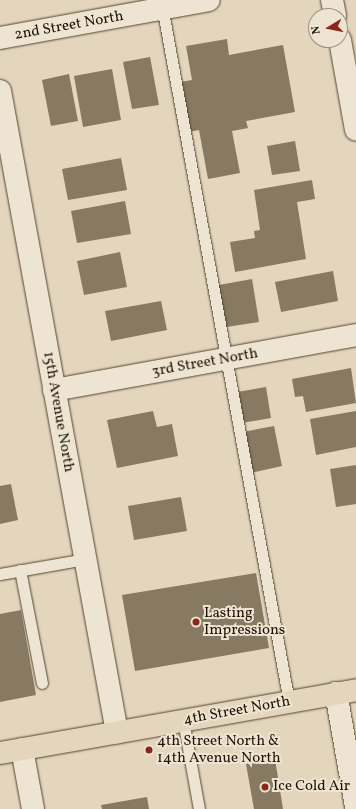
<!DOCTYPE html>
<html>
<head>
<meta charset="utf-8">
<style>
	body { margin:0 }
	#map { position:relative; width:356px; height:809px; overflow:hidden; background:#e4d6bc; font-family:Vollkorn,serif }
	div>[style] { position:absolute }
	.building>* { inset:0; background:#877962 }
	.roads { filter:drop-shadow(0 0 1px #534430) drop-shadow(0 0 1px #534430) }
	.lane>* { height:11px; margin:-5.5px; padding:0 5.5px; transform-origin:5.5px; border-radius:5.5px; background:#ede4d3 }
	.street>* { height:22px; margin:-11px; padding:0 11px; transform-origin:11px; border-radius:11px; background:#ede4d3 }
	.primary>* { height:22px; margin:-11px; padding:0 11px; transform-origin:11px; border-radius:11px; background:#e4d6bc }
	.dots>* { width:11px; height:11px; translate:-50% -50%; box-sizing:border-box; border:2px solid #ede4d3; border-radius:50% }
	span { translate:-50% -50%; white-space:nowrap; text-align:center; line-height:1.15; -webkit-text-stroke:4px #ede4d3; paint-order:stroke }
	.street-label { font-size:15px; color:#231401 }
	.poi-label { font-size:15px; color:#231401 }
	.left { translate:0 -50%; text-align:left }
	.north { position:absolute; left:308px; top:8px; width:40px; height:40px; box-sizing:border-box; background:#ede4d3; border:1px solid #9c917f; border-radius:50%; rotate:260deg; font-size:11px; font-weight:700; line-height:16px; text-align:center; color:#231401 }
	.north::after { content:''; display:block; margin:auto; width:14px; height:18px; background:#8f2418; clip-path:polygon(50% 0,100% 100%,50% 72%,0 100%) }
</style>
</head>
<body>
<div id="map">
	<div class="building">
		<div style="clip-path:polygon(227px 39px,229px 55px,283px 45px,295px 112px,246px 121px,248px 128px,232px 131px,240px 173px,208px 179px,199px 130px,189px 132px,180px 82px,192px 80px,186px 46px)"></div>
		<div style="clip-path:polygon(150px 57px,159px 105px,132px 109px,123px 62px)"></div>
		<div style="clip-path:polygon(112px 69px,121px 120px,83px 127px,74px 76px)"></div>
		<div style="clip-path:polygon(69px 74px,78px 121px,51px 126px,42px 80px)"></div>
		<div style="clip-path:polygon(295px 141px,300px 171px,272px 175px,267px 146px)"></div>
		<div style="clip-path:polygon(121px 158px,127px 190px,68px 200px,62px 169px)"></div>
		<div style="clip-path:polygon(312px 180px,315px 199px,297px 202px,306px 259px,235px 272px,230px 242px,255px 238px,254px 231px,260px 230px,254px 190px)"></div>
		<div style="clip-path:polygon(125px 201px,131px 234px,77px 243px,71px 211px)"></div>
		<div style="clip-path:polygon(120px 252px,127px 287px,84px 295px,77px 261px)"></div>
		<div style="clip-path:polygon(333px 271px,338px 301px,281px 312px,275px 282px)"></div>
		<div style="clip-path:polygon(252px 279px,259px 322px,226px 327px,219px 285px)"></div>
		<div style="clip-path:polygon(161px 301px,167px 330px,111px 341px,105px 311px)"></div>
		<div style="clip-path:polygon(351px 368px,356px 403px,306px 412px,303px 396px,295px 397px,292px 379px)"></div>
		<div style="clip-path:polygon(266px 387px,271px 418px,242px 423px,237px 392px)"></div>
		<div style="clip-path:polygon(153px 411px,157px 427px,172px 424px,178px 456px,117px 468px,107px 420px)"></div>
		<div style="clip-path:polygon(356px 411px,356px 447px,316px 455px,310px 419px)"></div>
		<div style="clip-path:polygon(274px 426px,282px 466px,250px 473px,243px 432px)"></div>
		<div style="clip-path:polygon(356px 465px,356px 504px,336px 507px,330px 469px)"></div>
		<div style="clip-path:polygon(11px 484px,18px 520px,0 524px,0 486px)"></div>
		<div style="clip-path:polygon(181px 497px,187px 531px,134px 540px,128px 506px)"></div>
		<div style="clip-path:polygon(256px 573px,269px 648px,135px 671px,122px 595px)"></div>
		<div style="clip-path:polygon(21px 610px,36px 695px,0 702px,0 614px)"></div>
		<div style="clip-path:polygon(275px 759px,283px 809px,254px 809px,246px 764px)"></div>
		<div style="clip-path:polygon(147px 797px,149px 809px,102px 809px,101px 805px)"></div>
	</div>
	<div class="roads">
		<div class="lane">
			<div style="left:162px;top:6px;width:707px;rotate:79.66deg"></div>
			<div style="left:20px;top:570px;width:115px;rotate:79deg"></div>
			<div style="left:0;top:574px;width:86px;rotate:-10deg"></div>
			<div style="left:183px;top:720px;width:90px;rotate:79.8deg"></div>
		</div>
		<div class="street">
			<div style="left:332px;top:0;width:16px;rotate:79deg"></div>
			<div style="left:0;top:38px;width:212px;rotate:-10.3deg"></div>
			<div style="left:340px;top:40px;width:91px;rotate:79.9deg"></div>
			<div style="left:0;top:91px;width:652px;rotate:79.66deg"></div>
			<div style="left:54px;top:390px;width:307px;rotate:-10.3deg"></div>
			<div style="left:336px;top:693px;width:115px;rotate:80deg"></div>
			<div style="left:22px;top:749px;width:61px;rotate:79.6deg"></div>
		</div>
		<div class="primary">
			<div style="left:0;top:753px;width:362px;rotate:-10deg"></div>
		</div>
	</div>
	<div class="dots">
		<div style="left:196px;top:622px;background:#8f2418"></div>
		<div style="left:149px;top:750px;background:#8f2418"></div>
		<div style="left:265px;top:787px;background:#8f2418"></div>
	</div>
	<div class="street-label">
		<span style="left:69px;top:26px;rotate:-10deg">2nd Street North</span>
		<span style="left:205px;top:363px;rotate:-10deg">3rd Street North</span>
		<span style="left:58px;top:412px;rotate:80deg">15th Avenue North</span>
		<span style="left:237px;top:711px;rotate:-10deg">4th Street North</span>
	</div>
	<div class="poi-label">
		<span class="left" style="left:204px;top:622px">Lasting<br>Impressions</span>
		<span class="left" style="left:157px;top:750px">4th Street North &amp;<br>14th Avenue North</span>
		<span class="left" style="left:273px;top:787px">Ice Cold Air</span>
	</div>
	<div class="north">N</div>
</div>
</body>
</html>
